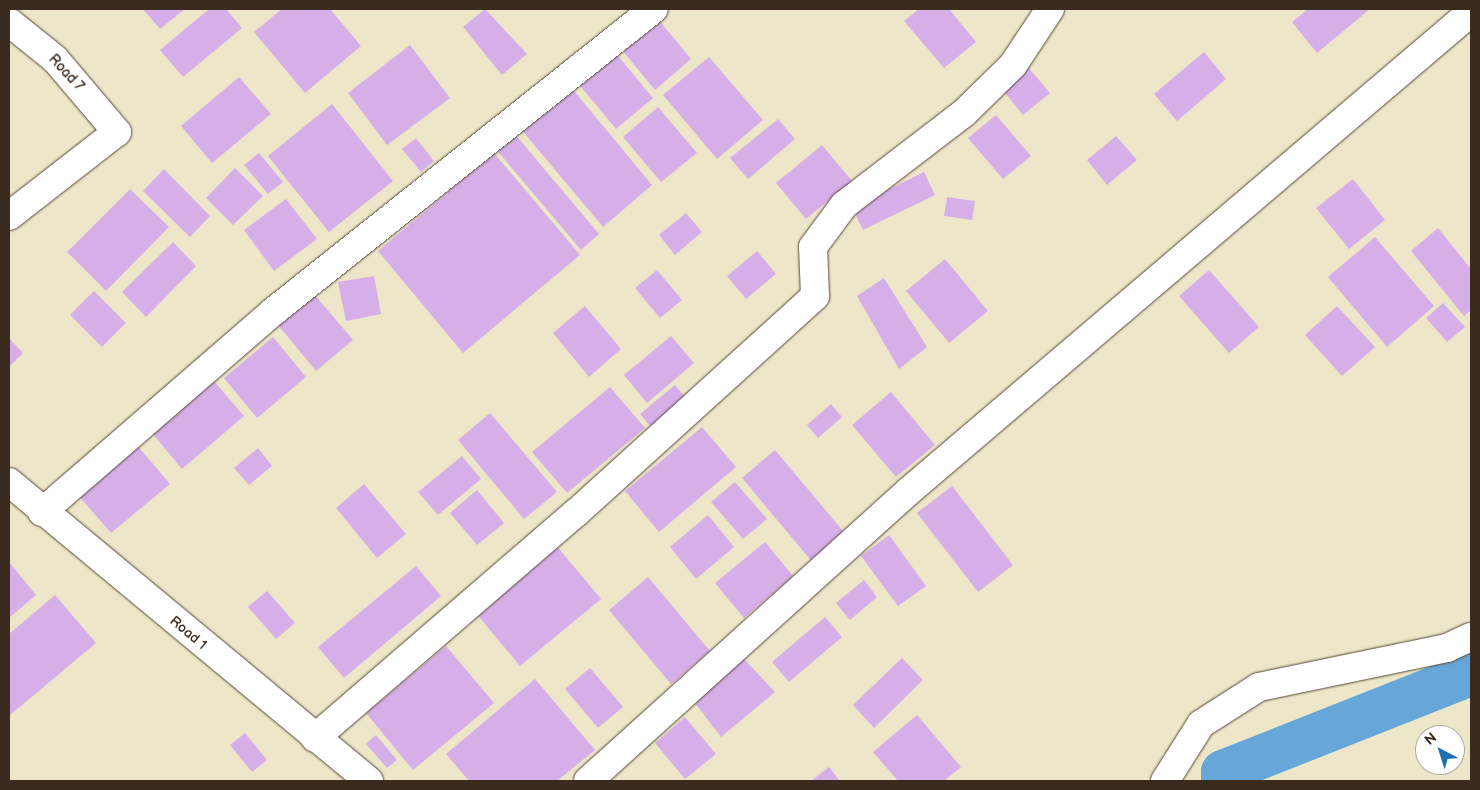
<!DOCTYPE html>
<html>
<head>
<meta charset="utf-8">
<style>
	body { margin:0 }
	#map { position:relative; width:1480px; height:790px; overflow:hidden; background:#ede6c9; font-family:"Balsamiq Sans",sans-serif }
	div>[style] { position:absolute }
	.canal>* { height:44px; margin:-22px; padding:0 22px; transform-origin:22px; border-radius:22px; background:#66a6d9 }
	.building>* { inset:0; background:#d6afe9 }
	.roads { filter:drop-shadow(0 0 1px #564638) drop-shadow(0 0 1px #564638) }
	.minor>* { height:28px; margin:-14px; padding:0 14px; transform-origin:14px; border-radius:14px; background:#fff }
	span { translate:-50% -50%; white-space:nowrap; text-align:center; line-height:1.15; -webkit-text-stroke:4px #fff; paint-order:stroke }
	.street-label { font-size:14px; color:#3b2a1e }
	.frame { position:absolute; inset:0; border:10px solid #3b2a1e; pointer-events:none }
	.north { position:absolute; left:1415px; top:725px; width:50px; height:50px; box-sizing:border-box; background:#fff; border:1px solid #b1aaa5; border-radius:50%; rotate:320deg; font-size:14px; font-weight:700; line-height:20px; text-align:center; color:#3b2a1e }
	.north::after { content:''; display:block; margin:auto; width:18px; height:22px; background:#1f6fb2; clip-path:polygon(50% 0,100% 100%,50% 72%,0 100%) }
</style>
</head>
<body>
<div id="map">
	<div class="canal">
		<div style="left:1223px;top:781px;width:9px;rotate:-90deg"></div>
		<div style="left:1223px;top:772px;width:267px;rotate:-21.6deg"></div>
	</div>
	<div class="building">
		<div style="clip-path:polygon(143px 9px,185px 9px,160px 29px)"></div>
		<div style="clip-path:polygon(209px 9px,226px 9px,242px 28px,183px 77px,160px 50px)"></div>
		<div style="clip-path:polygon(282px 9px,330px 9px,361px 46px,305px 93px,254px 32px)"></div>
		<div style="clip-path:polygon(485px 9px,527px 54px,502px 75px,463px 27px)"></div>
		<div style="clip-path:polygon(919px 9px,949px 9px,976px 42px,944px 68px,904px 21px)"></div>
		<div style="clip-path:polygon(1308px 9px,1370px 9px,1317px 53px,1292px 22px)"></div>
		<div style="clip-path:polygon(658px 19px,691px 59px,655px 90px,622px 50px)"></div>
		<div style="clip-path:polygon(410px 45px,450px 98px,387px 145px,348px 93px)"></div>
		<div style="clip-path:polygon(614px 51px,653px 98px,616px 129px,577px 82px)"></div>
		<div style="clip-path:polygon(1204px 52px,1226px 79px,1177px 121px,1154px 94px)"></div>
		<div style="clip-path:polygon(709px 57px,763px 120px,717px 159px,663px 95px)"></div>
		<div style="clip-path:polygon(1028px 67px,1050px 93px,1023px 115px,1002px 89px)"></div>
		<div style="clip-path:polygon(239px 77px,271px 114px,212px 163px,181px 126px)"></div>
		<div style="clip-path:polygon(570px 86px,652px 185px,603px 227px,520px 128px)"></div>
		<div style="clip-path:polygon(332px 104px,393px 181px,329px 232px,268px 156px)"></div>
		<div style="clip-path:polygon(658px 107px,697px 153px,661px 182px,623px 137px)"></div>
		<div style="clip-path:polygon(996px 115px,1031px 156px,1003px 179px,968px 138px)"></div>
		<div style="clip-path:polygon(778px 119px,795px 139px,748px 179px,730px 158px)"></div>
		<div style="clip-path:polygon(514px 133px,599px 234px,581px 250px,495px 148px)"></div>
		<div style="clip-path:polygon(1116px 136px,1137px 160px,1107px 185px,1087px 160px)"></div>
		<div style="clip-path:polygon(416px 138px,434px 161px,421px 172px,402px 149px)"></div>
		<div style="clip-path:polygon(822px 145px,852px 181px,806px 219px,776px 183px)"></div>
		<div style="clip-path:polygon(259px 153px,283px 182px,268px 194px,244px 165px)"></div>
		<div style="clip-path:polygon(494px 153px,580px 255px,463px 353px,378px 251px)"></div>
		<div style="clip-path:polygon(235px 168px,263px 196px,233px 225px,206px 198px)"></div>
		<div style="clip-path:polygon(164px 169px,210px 216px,190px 237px,143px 191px)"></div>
		<div style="clip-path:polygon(924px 172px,935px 195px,863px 230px,852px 207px)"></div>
		<div style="clip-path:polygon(1353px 179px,1385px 220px,1349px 249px,1316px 208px)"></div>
		<div style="clip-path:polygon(130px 189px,169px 227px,106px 291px,67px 252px)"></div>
		<div style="clip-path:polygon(947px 197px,975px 201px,972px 220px,944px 216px)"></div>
		<div style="clip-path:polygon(286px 199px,317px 239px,274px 271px,244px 230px)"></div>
		<div style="clip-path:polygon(686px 213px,702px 232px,675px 255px,659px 235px)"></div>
		<div style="clip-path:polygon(1438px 228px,1471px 269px,1471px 310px,1464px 316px,1411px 251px)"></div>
		<div style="clip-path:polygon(1375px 237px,1434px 306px,1387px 347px,1328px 277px)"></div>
		<div style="clip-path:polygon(173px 242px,196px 266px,146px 317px,122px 292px)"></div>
		<div style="clip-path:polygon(757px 251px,776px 274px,746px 299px,727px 276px)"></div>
		<div style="clip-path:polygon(945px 259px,988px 311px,949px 343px,906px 291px)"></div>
		<div style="clip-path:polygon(657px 270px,682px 300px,660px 318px,635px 288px)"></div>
		<div style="clip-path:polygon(1209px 270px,1259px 327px,1229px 353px,1179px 296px)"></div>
		<div style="clip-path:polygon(374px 276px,381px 314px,346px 321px,338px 282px)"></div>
		<div style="clip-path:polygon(884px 278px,927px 347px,899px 369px,857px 296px)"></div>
		<div style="clip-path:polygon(94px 291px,126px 323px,102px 347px,70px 315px)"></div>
		<div style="clip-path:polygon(314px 294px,353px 340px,316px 371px,278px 325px)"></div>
		<div style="clip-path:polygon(1443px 303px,1465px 327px,1447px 342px,1426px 318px)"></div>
		<div style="clip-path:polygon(585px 306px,621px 349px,589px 377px,553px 333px)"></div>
		<div style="clip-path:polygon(1337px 306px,1375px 347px,1342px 376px,1305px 335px)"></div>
		<div style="clip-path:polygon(671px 336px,694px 363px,647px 403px,624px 375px)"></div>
		<div style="clip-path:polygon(273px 337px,306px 377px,257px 418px,224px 378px)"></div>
		<div style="clip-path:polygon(9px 338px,23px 353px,9px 367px)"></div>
		<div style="clip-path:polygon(214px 381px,244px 416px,182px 469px,152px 433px)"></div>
		<div style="clip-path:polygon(675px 385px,687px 399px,652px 428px,640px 414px)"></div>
		<div style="clip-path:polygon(610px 387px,645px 428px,567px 493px,532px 452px)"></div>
		<div style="clip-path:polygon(891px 392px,935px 445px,896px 477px,852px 425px)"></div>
		<div style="clip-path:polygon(831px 404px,842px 417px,818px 438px,807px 425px)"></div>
		<div style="clip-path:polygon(490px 413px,557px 492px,524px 519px,458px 440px)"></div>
		<div style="clip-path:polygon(702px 427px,736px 467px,659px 532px,625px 491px)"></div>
		<div style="clip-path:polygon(137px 445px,170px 484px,111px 533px,78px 495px)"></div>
		<div style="clip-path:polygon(258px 448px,272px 466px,249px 485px,234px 468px)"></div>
		<div style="clip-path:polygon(775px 450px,848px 537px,814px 564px,742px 478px)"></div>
		<div style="clip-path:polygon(462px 456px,481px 479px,438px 515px,418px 492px)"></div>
		<div style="clip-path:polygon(735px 482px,767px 519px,743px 539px,711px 502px)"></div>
		<div style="clip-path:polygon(364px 484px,406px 534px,377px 558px,336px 508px)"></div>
		<div style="clip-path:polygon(952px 486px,1013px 565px,978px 592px,917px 513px)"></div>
		<div style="clip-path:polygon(477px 490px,504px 523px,477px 545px,450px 513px)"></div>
		<div style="clip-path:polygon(708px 515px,734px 547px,696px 579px,670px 547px)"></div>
		<div style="clip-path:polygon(889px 535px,926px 586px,898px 606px,861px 556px)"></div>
		<div style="clip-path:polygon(765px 542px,793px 576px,744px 618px,715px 583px)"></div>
		<div style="clip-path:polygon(555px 544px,601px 599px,520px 666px,475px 612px)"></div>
		<div style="clip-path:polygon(9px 562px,36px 595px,9px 618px)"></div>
		<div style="clip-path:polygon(416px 566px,441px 596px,344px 678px,318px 647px)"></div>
		<div style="clip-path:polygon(648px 577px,710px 651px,671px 684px,609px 610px)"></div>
		<div style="clip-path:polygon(864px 580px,877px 597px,850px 620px,836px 603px)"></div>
		<div style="clip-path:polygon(267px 591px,295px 623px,276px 639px,248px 607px)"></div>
		<div style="clip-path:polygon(55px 595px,96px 643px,9px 716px,9px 634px)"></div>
		<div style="clip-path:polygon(825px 617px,842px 637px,789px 682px,772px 662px)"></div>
		<div style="clip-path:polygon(446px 646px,494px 703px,413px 770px,366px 713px)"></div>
		<div style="clip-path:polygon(902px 658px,923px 680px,874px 728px,853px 705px)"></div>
		<div style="clip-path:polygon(744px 659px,775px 692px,721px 737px,695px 703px)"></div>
		<div style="clip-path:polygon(590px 668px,623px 707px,598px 728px,565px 689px)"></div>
		<div style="clip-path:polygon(535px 679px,595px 750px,557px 781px,469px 781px,446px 754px)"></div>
		<div style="clip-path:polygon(917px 715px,961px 767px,944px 781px,898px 781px,873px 752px)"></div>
		<div style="clip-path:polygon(685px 717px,716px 754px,685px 779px,655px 743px)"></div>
		<div style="clip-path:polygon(245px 733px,267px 760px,252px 772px,230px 745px)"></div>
		<div style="clip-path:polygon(376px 735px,397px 760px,387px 768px,366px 744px)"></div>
		<div style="clip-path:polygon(829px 767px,840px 781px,811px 781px)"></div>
	</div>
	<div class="roads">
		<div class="minor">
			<div style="left:9px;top:22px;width:59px;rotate:38.8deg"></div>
			<div style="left:55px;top:59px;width:96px;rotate:49.7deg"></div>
			<div style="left:117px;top:132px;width:137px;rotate:142.1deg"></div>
			<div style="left:9px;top:482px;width:468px;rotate:39.7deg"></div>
			<div style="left:42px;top:512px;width:307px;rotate:-40.9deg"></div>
			<div style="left:274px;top:311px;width:485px;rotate:-38.5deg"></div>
			<div style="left:315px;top:738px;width:345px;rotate:-40.8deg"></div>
			<div style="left:576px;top:513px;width:323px;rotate:-42.2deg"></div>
			<div style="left:815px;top:296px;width:49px;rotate:-92.3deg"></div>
			<div style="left:813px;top:247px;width:52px;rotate:-53.6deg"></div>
			<div style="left:844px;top:205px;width:151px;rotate:-37.5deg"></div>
			<div style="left:964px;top:113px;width:69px;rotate:-44.4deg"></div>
			<div style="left:1013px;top:65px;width:67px;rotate:-56.5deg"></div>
			<div style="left:588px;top:781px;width:433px;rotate:-42.1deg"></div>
			<div style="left:909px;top:491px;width:738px;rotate:-40.44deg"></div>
			<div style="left:1165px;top:781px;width:67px;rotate:-57.7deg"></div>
			<div style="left:1201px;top:724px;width:69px;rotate:-32.5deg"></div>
			<div style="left:1259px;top:687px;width:192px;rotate:-11.7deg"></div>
			<div style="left:1447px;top:648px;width:26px;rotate:-25deg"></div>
		</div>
	</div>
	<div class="street-label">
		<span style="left:66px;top:73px;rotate:47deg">Road 7</span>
		<span style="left:188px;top:633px;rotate:40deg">Road 1</span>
	</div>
	<div class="frame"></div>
	<div class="north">N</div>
</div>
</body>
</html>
